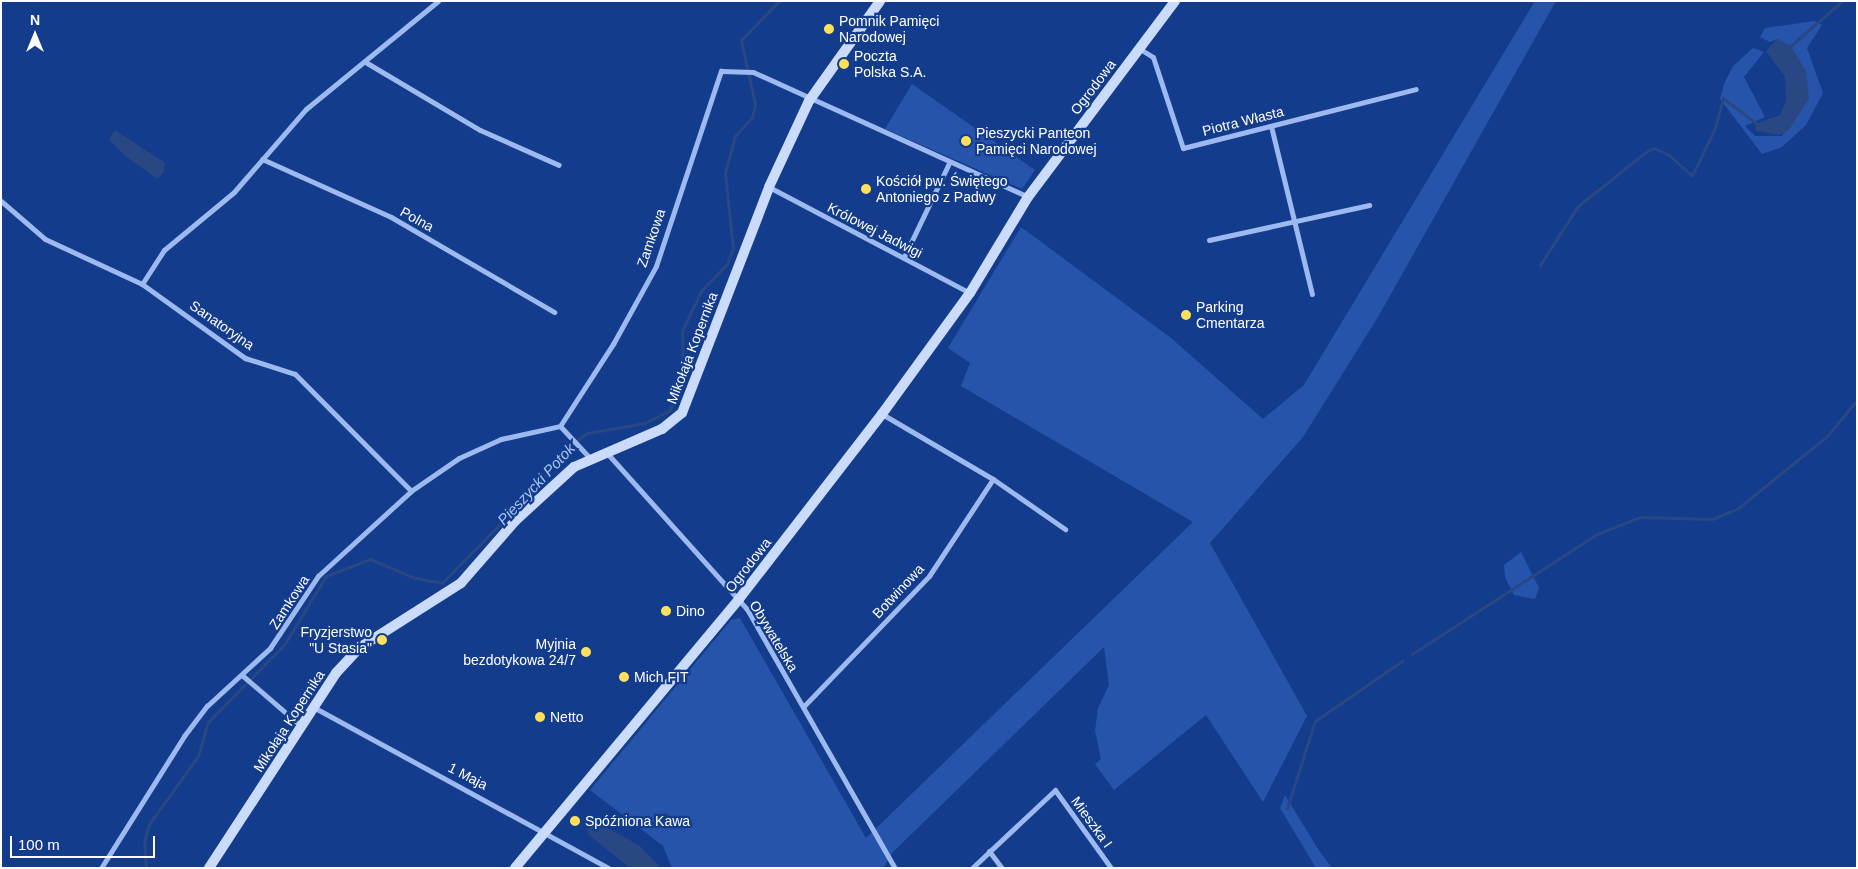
<!DOCTYPE html>
<html>
<head>
<meta charset="utf-8">
<style>
	body { margin:0 }
	#map { position:relative; width:1858px; height:869px; overflow:hidden; background:#143c8c; font-family:Arial,sans-serif }
	div>[style] { position:absolute }
	.green>* { inset:0; background:#2654ab }
	.water>* { inset:0; background:#284783 }
	.stream>* { height:3px; margin:-1.5px; padding:0 1.5px; transform-origin:1.5px; border-radius:1.5px; background:#284783 }
	.street>* { height:5px; margin:-2.5px; padding:0 2.5px; transform-origin:2.5px; border-radius:2.5px; background:#9dbaf0 }
	.secondary>* { height:10px; margin:-5px; padding:0 5px; transform-origin:5px; border-radius:5px; background:#cbdbfb }
	.dots>* { width:14px; height:14px; translate:-50% -50%; box-sizing:border-box; border:2px solid #143c8c; border-radius:50% }
	span { translate:-50% -50%; white-space:nowrap; text-align:center; line-height:1.15; -webkit-text-stroke:4.5px #143c8c; paint-order:stroke }
	.poi-label { font-size:14px; color:#fff }
	.left { translate:0 -50%; text-align:left }
	.right { translate:-100% -50%; text-align:right }
	.street-label { font-size:14px; color:#fff }
	.water-label { font-size:15px; color:#a9c5f7; font-style:italic }
	.frame { position:absolute; inset:0; border:2px solid #fff; pointer-events:none }
	.north { position:absolute; left:10px; top:10px; width:50px; height:50px; -webkit-text-stroke:4px #143c8c; paint-order:stroke; rotate:0deg; font-size:14px; font-weight:700; line-height:20px; text-align:center; color:#fff }
	.north::after { content:''; display:block; margin:auto; width:18px; height:22px; background:#fff; clip-path:polygon(50% 0,100% 100%,50% 72%,0 100%) }
	.scale { position:absolute; left:10px; top:836px; width:145px; height:22px; box-sizing:border-box; border:2px solid #fff; border-top:0; padding-left:6px; font-size:15px; line-height:18px; white-space:nowrap; color:#fff; -webkit-text-stroke:4px #143c8c; paint-order:stroke }
</style>
</head>
<body>
<div id="map">
	<div class="green">
		<div style="clip-path:polygon(1535px 1px,1556px 1px,1378px 317px,1303px 437px,1210px 543px,1307px 716px,1263px 802px,1206px 715px,1114px 790px,1095px 764px,1101px 759px,1095px 731px,1098px 708px,1109px 685px,1104px 647px,893px 852px,883px 868px,672px 868px,663px 846px,590px 790px,731px 620px,740px 618px,866px 838px,1193px 522px,961px 386px,970px 363px,948px 348px,1021px 227px,1171px 338px,1263px 419px,1304px 385px)"></div>
		<div style="clip-path:polygon(1814px 21px,1822px 25px,1807px 48px,1823px 93px,1806px 125px,1782px 147px,1762px 154px,1720px 99px,1724px 84px,1733px 66px,1753px 48px,1764px 52px,1744px 77px,1765px 117px,1745px 126px,1755px 136px,1782px 136px,1809px 98px,1777px 39px,1770px 42px,1760px 37px,1765px 28px)"></div>
		<div style="clip-path:polygon(912px 84px,1035px 170px,1022px 189px,885px 129px)"></div>
		<div style="clip-path:polygon(1521px 552px,1539px 588px,1535px 599px,1514px 595px,1505px 577px,1504px 565px)"></div>
		<div style="clip-path:polygon(1285px 795px,1318px 849px,1332px 868px,1316px 868px,1280px 808px)"></div>
	</div>
	<div class="water">
		<div style="clip-path:polygon(1777px 39px,1790px 45px,1806px 71px,1809px 98px,1789px 130px,1780px 135px,1756px 131px,1755px 124px,1780px 115px,1786px 100px,1785px 77px,1766px 51px)"></div>
		<div style="clip-path:polygon(115px 130px,165px 163px,164px 172px,158px 179px,125px 156px,109px 139px)"></div>
		<div style="clip-path:polygon(595px 821px,640px 846px,661px 868px,630px 868px,589px 835px,587px 827px)"></div>
	</div>
	<div class="stream">
		<div style="left:1788px;top:48px;width:72px;rotate:-41deg"></div>
		<div style="left:1540px;top:265px;width:70px;rotate:-57.2deg"></div>
		<div style="left:1578px;top:206px;width:88px;rotate:-38.6deg"></div>
		<div style="left:1647px;top:151px;width:8px;rotate:-23deg"></div>
		<div style="left:1654px;top:148px;width:17px;rotate:25deg"></div>
		<div style="left:1669px;top:155px;width:31px;rotate:42deg"></div>
		<div style="left:1692px;top:176px;width:53px;rotate:-64.4deg"></div>
		<div style="left:1715px;top:128px;width:31px;rotate:-75deg"></div>
		<div style="left:1723px;top:98px;width:43px;rotate:37.4deg"></div>
		<div style="left:1412px;top:654px;width:221px;rotate:-33deg"></div>
		<div style="left:1597px;top:534px;width:46px;rotate:-21.6deg"></div>
		<div style="left:1640px;top:517px;width:72px;rotate:1.6deg"></div>
		<div style="left:1712px;top:519px;width:27px;rotate:-22deg"></div>
		<div style="left:1737px;top:509px;width:116px;rotate:-39deg"></div>
		<div style="left:1827px;top:436px;width:47px;rotate:-50.2deg"></div>
		<div style="left:1287px;top:808px;width:91px;rotate:-72.2deg"></div>
		<div style="left:1315px;top:721px;width:106px;rotate:-34.6deg"></div>
		<div style="left:146px;top:868px;width:26px;rotate:-94deg"></div>
		<div style="left:144px;top:842px;width:19px;rotate:-74deg"></div>
		<div style="left:149px;top:824px;width:84px;rotate:-54.2deg"></div>
		<div style="left:198px;top:756px;width:35px;rotate:-74deg"></div>
		<div style="left:208px;top:722px;width:108px;rotate:-45.4deg"></div>
		<div style="left:284px;top:645px;width:81px;rotate:-58.7deg"></div>
		<div style="left:326px;top:576px;width:47px;rotate:-21.1deg"></div>
		<div style="left:370px;top:559px;width:49px;rotate:22.9deg"></div>
		<div style="left:415px;top:578px;width:27px;rotate:10deg"></div>
		<div style="left:442px;top:583px;width:137px;rotate:-45.6deg"></div>
		<div style="left:538px;top:485px;width:47px;rotate:-51.9deg"></div>
		<div style="left:567px;top:448px;width:25px;rotate:-37deg"></div>
		<div style="left:587px;top:433px;width:59px;rotate:-9.8deg"></div>
		<div style="left:645px;top:423px;width:27px;rotate:-27deg"></div>
		<div style="left:669px;top:411px;width:29px;rotate:-61deg"></div>
		<div style="left:683px;top:386px;width:55px;rotate:-91deg"></div>
		<div style="left:682px;top:331px;width:44px;rotate:-64.6deg"></div>
		<div style="left:701px;top:291px;width:37px;rotate:-46deg"></div>
		<div style="left:727px;top:264px;width:17px;rotate:-69deg"></div>
		<div style="left:733px;top:248px;width:75px;rotate:-96.1deg"></div>
		<div style="left:725px;top:173px;width:38px;rotate:-75deg"></div>
		<div style="left:735px;top:136px;width:25px;rotate:-48deg"></div>
		<div style="left:752px;top:117px;width:13px;rotate:-77deg"></div>
		<div style="left:755px;top:104px;width:66px;rotate:-102.3deg"></div>
		<div style="left:741px;top:40px;width:54px;rotate:-45.7deg"></div>
	</div>
	<div class="street">
		<div style="left:1140px;top:49px;width:15px;rotate:32deg"></div>
		<div style="left:1153px;top:57px;width:96px;rotate:71.8deg"></div>
		<div style="left:1183px;top:148px;width:240px;rotate:-14.2deg"></div>
		<div style="left:367px;top:63px;width:131px;rotate:30.7deg"></div>
		<div style="left:480px;top:130px;width:86px;rotate:23.9deg"></div>
		<div style="left:1271px;top:126px;width:173px;rotate:76.3deg"></div>
		<div style="left:262px;top:159px;width:141px;rotate:24.2deg"></div>
		<div style="left:391px;top:217px;width:189px;rotate:30.2deg"></div>
		<div style="left:769px;top:187px;width:227px;rotate:27.8deg"></div>
		<div style="left:1px;top:201px;width:58px;rotate:40.8deg"></div>
		<div style="left:45px;top:239px;width:107px;rotate:24.9deg"></div>
		<div style="left:142px;top:284px;width:127px;rotate:35.7deg"></div>
		<div style="left:245px;top:358px;width:52px;rotate:17.7deg"></div>
		<div style="left:295px;top:374px;width:165px;rotate:45.2deg"></div>
		<div style="left:1209px;top:240px;width:164px;rotate:-12.3deg"></div>
		<div style="left:904px;top:257px;width:104px;rotate:-64.4deg"></div>
		<div style="left:142px;top:284px;width:40px;rotate:-57.1deg"></div>
		<div style="left:164px;top:250px;width:91px;rotate:-39.6deg"></div>
		<div style="left:234px;top:192px;width:110px;rotate:-49.1deg"></div>
		<div style="left:306px;top:109px;width:171px;rotate:-39.3deg"></div>
		<div style="left:882px;top:414px;width:129px;rotate:30.4deg"></div>
		<div style="left:993px;top:479px;width:88px;rotate:34.8deg"></div>
		<div style="left:560px;top:426px;width:42px;rotate:46.9deg"></div>
		<div style="left:606px;top:452px;width:211px;rotate:48.1deg"></div>
		<div style="left:747px;top:609px;width:298px;rotate:60.3deg"></div>
		<div style="left:243px;top:676px;width:78px;rotate:40.8deg"></div>
		<div style="left:803px;top:707px;width:182px;rotate:-46.1deg"></div>
		<div style="left:929px;top:576px;width:116px;rotate:-56.6deg"></div>
		<div style="left:315px;top:708px;width:334px;rotate:28.6deg"></div>
		<div style="left:989px;top:851px;width:21px;rotate:53deg"></div>
		<div style="left:101px;top:868px;width:156px;rotate:-57.8deg"></div>
		<div style="left:184px;top:736px;width:38px;rotate:-53deg"></div>
		<div style="left:207px;top:706px;width:86px;rotate:-42.6deg"></div>
		<div style="left:270px;top:648px;width:87px;rotate:-56.3deg"></div>
		<div style="left:318px;top:576px;width:126px;rotate:-42.4deg"></div>
		<div style="left:411px;top:491px;width:58px;rotate:-34.5deg"></div>
		<div style="left:459px;top:458px;width:46px;rotate:-24.3deg"></div>
		<div style="left:501px;top:439px;width:60px;rotate:-12.4deg"></div>
		<div style="left:560px;top:426px;width:98px;rotate:-57.1deg"></div>
		<div style="left:613px;top:344px;width:89px;rotate:-61.1deg"></div>
		<div style="left:656px;top:266px;width:206px;rotate:-71.6deg"></div>
		<div style="left:721px;top:71px;width:32px;rotate:2deg"></div>
		<div style="left:753px;top:72px;width:302px;rotate:24.4deg"></div>
		<div style="left:972px;top:868px;width:114px;rotate:-43.2deg"></div>
		<div style="left:1055px;top:790px;width:96px;rotate:54.3deg"></div>
	</div>
	<div class="secondary">
		<div style="left:209px;top:868px;width:233px;rotate:-56.9deg"></div>
		<div style="left:336px;top:673px;width:34px;rotate:-47deg"></div>
		<div style="left:359px;top:648px;width:121px;rotate:-32.5deg"></div>
		<div style="left:461px;top:583px;width:82px;rotate:-48.9deg"></div>
		<div style="left:515px;top:521px;width:80px;rotate:-42.5deg"></div>
		<div style="left:574px;top:467px;width:96px;rotate:-23.4deg"></div>
		<div style="left:662px;top:429px;width:26px;rotate:-39deg"></div>
		<div style="left:682px;top:413px;width:242px;rotate:-68.9deg"></div>
		<div style="left:769px;top:187px;width:95px;rotate:-65.1deg"></div>
		<div style="left:809px;top:101px;width:123px;rotate:-54.6deg"></div>
		<div style="left:515px;top:868px;width:350px;rotate:-50.2deg"></div>
		<div style="left:739px;top:599px;width:234px;rotate:-52.3deg"></div>
		<div style="left:882px;top:414px;width:150px;rotate:-54deg"></div>
		<div style="left:970px;top:293px;width:112px;rotate:-58.9deg"></div>
		<div style="left:1028px;top:197px;width:245px;rotate:-53.1deg"></div>
	</div>
	<div class="dots">
		<div style="left:829px;top:29px;background:#ffe05c"></div>
		<div style="left:844px;top:64px;background:#ffe05c"></div>
		<div style="left:966px;top:141px;background:#ffe05c"></div>
		<div style="left:866px;top:189px;background:#ffe05c"></div>
		<div style="left:1186px;top:315px;background:#ffe05c"></div>
		<div style="left:666px;top:611px;background:#ffe05c"></div>
		<div style="left:382px;top:640px;background:#ffe05c"></div>
		<div style="left:586px;top:652px;background:#ffe05c"></div>
		<div style="left:624px;top:677px;background:#ffe05c"></div>
		<div style="left:540px;top:717px;background:#ffe05c"></div>
		<div style="left:575px;top:821px;background:#ffe05c"></div>
	</div>
	<div class="poi-label">
		<span class="left" style="left:839px;top:29px">Pomnik Pamięci<br>Narodowej</span>
		<span class="left" style="left:854px;top:64px">Poczta<br>Polska S.A.</span>
		<span class="left" style="left:976px;top:141px">Pieszycki Panteon<br>Pamięci Narodowej</span>
		<span class="left" style="left:876px;top:189px">Kościół pw. Świętego<br>Antoniego z Padwy</span>
		<span class="left" style="left:1196px;top:315px">Parking<br>Cmentarza</span>
		<span class="left" style="left:676px;top:611px">Dino</span>
		<span class="right" style="left:372px;top:640px">Fryzjerstwo<br>"U Stasia"</span>
		<span class="right" style="left:576px;top:652px">Myjnia<br>bezdotykowa 24/7</span>
		<span class="left" style="left:634px;top:677px">Mich FIT</span>
		<span class="left" style="left:550px;top:717px">Netto</span>
		<span class="left" style="left:585px;top:821px">Spóźniona Kawa</span>
	</div>
	<div class="street-label">
		<span style="left:1093px;top:87px;rotate:-53deg">Ogrodowa</span>
		<span style="left:1243px;top:121px;rotate:-14deg">Piotra Własta</span>
		<span style="left:417px;top:219px;rotate:29deg">Polna</span>
		<span style="left:875px;top:230px;rotate:27deg">Królowej Jadwigi</span>
		<span style="left:651px;top:238px;rotate:-71deg">Zamkowa</span>
		<span style="left:222px;top:325px;rotate:35deg">Sanatoryjna</span>
		<span style="left:692px;top:348px;rotate:-69deg">Mikołaja Kopernika</span>
		<span style="left:748px;top:565px;rotate:-52deg">Ogrodowa</span>
		<span style="left:898px;top:591px;rotate:-47deg">Botwinowa</span>
		<span style="left:289px;top:602px;rotate:-57deg">Zamkowa</span>
		<span style="left:774px;top:636px;rotate:59deg">Obywatelska</span>
		<span style="left:289px;top:721px;rotate:-57deg">Mikołaja Kopernika</span>
		<span style="left:468px;top:776px;rotate:27deg">1 Maja</span>
		<span style="left:1092px;top:822px;rotate:54deg">Mieszka I</span>
	</div>
	<div class="water-label">
		<span style="left:536px;top:484px;rotate:-47deg">Pieszycki Potok</span>
	</div>
	<div class="frame"></div>
	<div class="north">N</div>
	<div class="scale">100 m</div>
</div>
</body>
</html>
